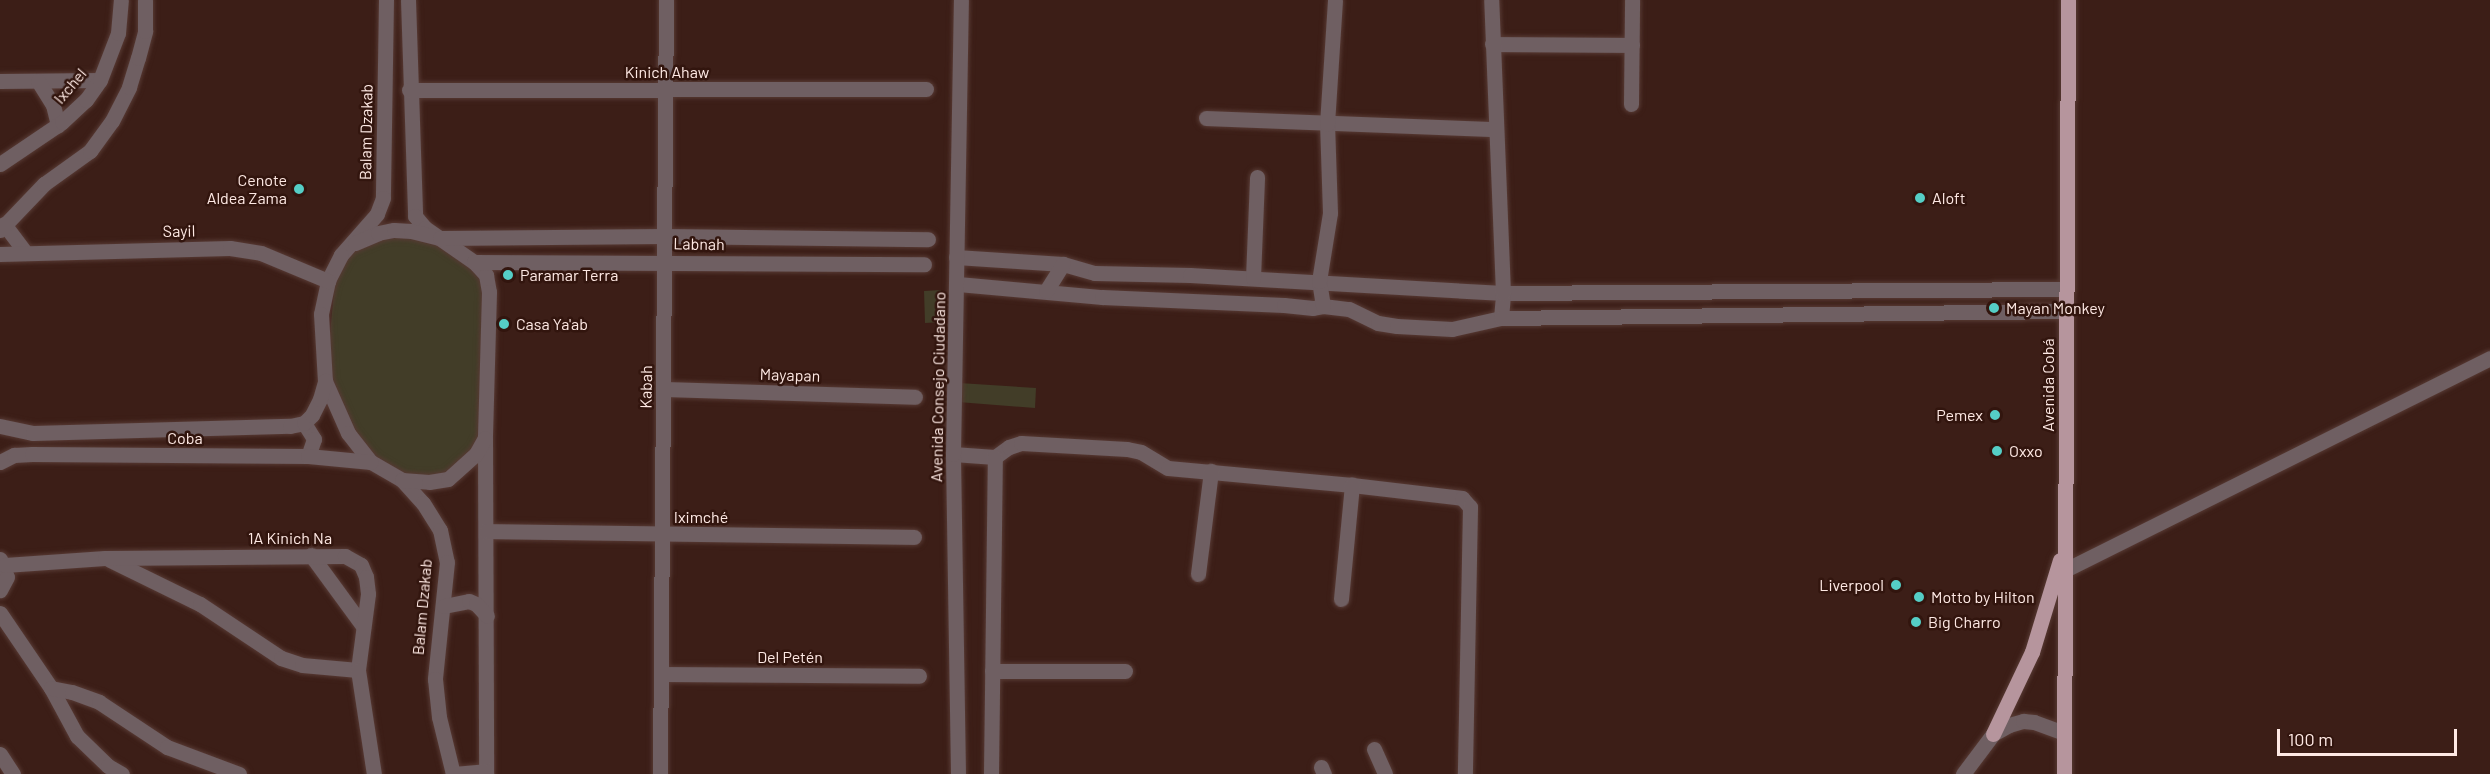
<!DOCTYPE html>
<html>
<head>
<meta charset="utf-8">
<style>
	body { margin:0 }
	#map { position:relative; width:2490px; height:774px; overflow:hidden; background:#3c1e17; font-family:Barlow,sans-serif }
	div>[style] { position:absolute }
	.green>* { inset:0; background:#423d28 }
	.roads { filter:drop-shadow(0 0 2px #573a34) drop-shadow(0 0 2px #573a34) }
	.minor>* { height:15px; margin:-7.5px; padding:0 7.5px; transform-origin:7.5px; border-radius:7.5px; background:#6f5f62 }
	.major>* { height:15px; margin:-7.5px; padding:0 7.5px; transform-origin:7.5px; border-radius:7.5px; background:#b6959d }
	.dots>* { width:16px; height:16px; translate:-50% -50%; box-sizing:border-box; border:3px solid #32150e; border-radius:50% }
	span { translate:-50% -50%; white-space:nowrap; text-align:center; line-height:1.15; -webkit-text-stroke:5px #32150e; paint-order:stroke }
	.street-label { font-size:16px; color:#fee9e4 }
	.poi-label { font-size:16px; color:#fee9e4 }
	.right { translate:-100% -50%; text-align:right }
	.left { translate:0 -50%; text-align:left }
	.scale { position:absolute; left:2277px; top:729px; width:180px; height:27px; box-sizing:border-box; border:3px solid #fee9e4; border-top:0; padding-left:8px; font-size:18px; line-height:21px; white-space:nowrap; color:#fee9e4; -webkit-text-stroke:4px #32150e; paint-order:stroke }
</style>
</head>
<body>
<div id="map">
	<div class="green">
		<div style="clip-path:polygon(417px 236px,440px 242px,483px 278px,482px 437px,447px 476px,405px 477px,372px 458px,353px 428px,332px 382px,328px 354px,335px 281px,351px 252px,381px 239px)"></div>
		<div style="clip-path:polygon(941px 290px,942px 322px,925px 323px,924px 291px)"></div>
		<div style="clip-path:polygon(959px 383px,1036px 388px,1035px 408px,958px 402px)"></div>
	</div>
	<div class="roads">
		<div class="minor">
			<div style="left:386px;top:0;width:198px;rotate:90.9deg"></div>
			<div style="left:383px;top:198px;width:17px;rotate:111deg"></div>
			<div style="left:377px;top:214px;width:55px;rotate:131.3deg"></div>
			<div style="left:341px;top:255px;width:29px;rotate:117deg"></div>
			<div style="left:328px;top:281px;width:34px;rotate:102deg"></div>
			<div style="left:321px;top:314px;width:67px;rotate:86.6deg"></div>
			<div style="left:325px;top:381px;width:57px;rotate:66.1deg"></div>
			<div style="left:348px;top:433px;width:37px;rotate:52deg"></div>
			<div style="left:371px;top:462px;width:36px;rotate:30deg"></div>
			<div style="left:402px;top:480px;width:31px;rotate:48deg"></div>
			<div style="left:423px;top:503px;width:32px;rotate:58deg"></div>
			<div style="left:440px;top:530px;width:33px;rotate:78deg"></div>
			<div style="left:447px;top:562px;width:118px;rotate:95.9deg"></div>
			<div style="left:435px;top:679px;width:38px;rotate:84deg"></div>
			<div style="left:439px;top:717px;width:59px;rotate:76.2deg"></div>
			<div style="left:408px;top:0;width:216px;rotate:88.1deg"></div>
			<div style="left:415px;top:216px;width:16px;rotate:50deg"></div>
			<div style="left:425px;top:228px;width:60px;rotate:34.8deg"></div>
			<div style="left:474px;top:262px;width:18px;rotate:47deg"></div>
			<div style="left:486px;top:275px;width:17px;rotate:80deg"></div>
			<div style="left:489px;top:292px;width:146px;rotate:91.6deg"></div>
			<div style="left:485px;top:438px;width:336px;rotate:89.8deg"></div>
			<div style="left:1492px;top:44px;width:140px;rotate:0.4deg"></div>
			<div style="left:0;top:81px;width:100px;rotate:-0.6deg"></div>
			<div style="left:38px;top:81px;width:28px;rotate:58deg"></div>
			<div style="left:53px;top:105px;width:21px;rotate:76deg"></div>
			<div style="left:409px;top:90px;width:517px;rotate:-0.11deg"></div>
			<div style="left:1631px;top:104px;width:104px;rotate:-89.4deg"></div>
			<div style="left:1206px;top:118px;width:290px;rotate:2.2deg"></div>
			<div style="left:0;top:164px;width:75px;rotate:-34.1deg"></div>
			<div style="left:62px;top:122px;width:33px;rotate:-43deg"></div>
			<div style="left:86px;top:100px;width:24px;rotate:-55deg"></div>
			<div style="left:100px;top:80px;width:50px;rotate:-69deg"></div>
			<div style="left:118px;top:33px;width:33px;rotate:-85deg"></div>
			<div style="left:4px;top:224px;width:35px;rotate:53deg"></div>
			<div style="left:0;top:230px;width:64px;rotate:-46.3deg"></div>
			<div style="left:44px;top:184px;width:57px;rotate:-35.7deg"></div>
			<div style="left:90px;top:151px;width:37px;rotate:-54deg"></div>
			<div style="left:112px;top:121px;width:38px;rotate:-63deg"></div>
			<div style="left:129px;top:87px;width:30px;rotate:-73deg"></div>
			<div style="left:138px;top:58px;width:28px;rotate:-75deg"></div>
			<div style="left:145px;top:31px;width:31px;rotate:-90deg"></div>
			<div style="left:355px;top:243px;width:25px;rotate:-23deg"></div>
			<div style="left:378px;top:233px;width:16px;rotate:-11deg"></div>
			<div style="left:394px;top:230px;width:17px;rotate:3deg"></div>
			<div style="left:411px;top:231px;width:30px;rotate:14deg"></div>
			<div style="left:440px;top:238px;width:225px;rotate:-0.5deg"></div>
			<div style="left:665px;top:236px;width:263px;rotate:0.7deg"></div>
			<div style="left:0;top:254px;width:230px;rotate:-1.5deg"></div>
			<div style="left:230px;top:248px;width:31px;rotate:9deg"></div>
			<div style="left:261px;top:253px;width:73px;rotate:22.7deg"></div>
			<div style="left:956px;top:257px;width:107px;rotate:3.7deg"></div>
			<div style="left:1063px;top:264px;width:33px;rotate:16deg"></div>
			<div style="left:1095px;top:273px;width:95px;rotate:1.2deg"></div>
			<div style="left:1190px;top:275px;width:314px;rotate:3.3deg"></div>
			<div style="left:1503px;top:293px;width:563px;rotate:-0.41deg"></div>
			<div style="left:474px;top:262px;width:450px;rotate:0.3deg"></div>
			<div style="left:1253px;top:278px;width:101px;rotate:-87.7deg"></div>
			<div style="left:958px;top:284px;width:145px;rotate:5.2deg"></div>
			<div style="left:1102px;top:297px;width:182px;rotate:2.5deg"></div>
			<div style="left:1284px;top:305px;width:29px;rotate:6deg"></div>
			<div style="left:1313px;top:308px;width:10px;rotate:-11deg"></div>
			<div style="left:1323px;top:306px;width:26px;rotate:7deg"></div>
			<div style="left:1349px;top:309px;width:32px;rotate:26deg"></div>
			<div style="left:1378px;top:323px;width:19px;rotate:9deg"></div>
			<div style="left:1397px;top:326px;width:55px;rotate:3.1deg"></div>
			<div style="left:1452px;top:329px;width:50px;rotate:-12.7deg"></div>
			<div style="left:1501px;top:318px;width:25px;rotate:-85deg"></div>
			<div style="left:1503px;top:293px;width:293px;rotate:-92.3deg"></div>
			<div style="left:1046px;top:291px;width:32px;rotate:-58deg"></div>
			<div style="left:1323px;top:306px;width:25px;rotate:-99deg"></div>
			<div style="left:1319px;top:281px;width:69px;rotate:-80.8deg"></div>
			<div style="left:1330px;top:213px;width:89px;rotate:-91.9deg"></div>
			<div style="left:1327px;top:124px;width:124px;rotate:-86.3deg"></div>
			<div style="left:1501px;top:318px;width:565px;rotate:-0.71deg"></div>
			<div style="left:664px;top:389px;width:251px;rotate:1.8deg"></div>
			<div style="left:304px;top:423px;width:19px;rotate:58deg"></div>
			<div style="left:314px;top:439px;width:18px;rotate:109deg"></div>
			<div style="left:0;top:426px;width:34px;rotate:12deg"></div>
			<div style="left:33px;top:433px;width:257px;rotate:-1.6deg"></div>
			<div style="left:290px;top:426px;width:14px;rotate:-12deg"></div>
			<div style="left:304px;top:423px;width:11px;rotate:-45deg"></div>
			<div style="left:312px;top:415px;width:18px;rotate:-63deg"></div>
			<div style="left:320px;top:399px;width:19px;rotate:-74deg"></div>
			<div style="left:953px;top:454px;width:42px;rotate:4.1deg"></div>
			<div style="left:995px;top:457px;width:17px;rotate:-36deg"></div>
			<div style="left:1009px;top:447px;width:13px;rotate:-18deg"></div>
			<div style="left:1021px;top:443px;width:106px;rotate:3.2deg"></div>
			<div style="left:1127px;top:449px;width:14px;rotate:12deg"></div>
			<div style="left:1141px;top:452px;width:31px;rotate:31deg"></div>
			<div style="left:1168px;top:468px;width:185px;rotate:5.3deg"></div>
			<div style="left:1352px;top:485px;width:111px;rotate:6.7deg"></div>
			<div style="left:1462px;top:498px;width:12px;rotate:48deg"></div>
			<div style="left:1470px;top:507px;width:267px;rotate:91.1deg"></div>
			<div style="left:0;top:462px;width:16px;rotate:-27deg"></div>
			<div style="left:14px;top:455px;width:18px;rotate:-3deg"></div>
			<div style="left:32px;top:454px;width:276px;rotate:0.4deg"></div>
			<div style="left:308px;top:456px;width:63px;rotate:5.4deg"></div>
			<div style="left:402px;top:480px;width:27px;rotate:4deg"></div>
			<div style="left:429px;top:482px;width:19px;rotate:-9deg"></div>
			<div style="left:448px;top:479px;width:38px;rotate:-42deg"></div>
			<div style="left:476px;top:454px;width:18px;rotate:-61deg"></div>
			<div style="left:487px;top:531px;width:427px;rotate:0.8deg"></div>
			<div style="left:311px;top:555px;width:88px;rotate:53.8deg"></div>
			<div style="left:0;top:559px;width:19px;rotate:69deg"></div>
			<div style="left:7px;top:577px;width:15px;rotate:118deg"></div>
			<div style="left:110px;top:560px;width:100px;rotate:26.1deg"></div>
			<div style="left:200px;top:604px;width:97px;rotate:33.7deg"></div>
			<div style="left:281px;top:658px;width:22px;rotate:18deg"></div>
			<div style="left:302px;top:665px;width:56px;rotate:5.1deg"></div>
			<div style="left:5px;top:565px;width:100px;rotate:-4deg"></div>
			<div style="left:105px;top:558px;width:240px;rotate:-0.5deg"></div>
			<div style="left:345px;top:556px;width:18px;rotate:29deg"></div>
			<div style="left:361px;top:565px;width:13px;rotate:67deg"></div>
			<div style="left:366px;top:577px;width:17px;rotate:83deg"></div>
			<div style="left:368px;top:594px;width:77px;rotate:97.5deg"></div>
			<div style="left:358px;top:670px;width:105px;rotate:81.3deg"></div>
			<div style="left:2065px;top:570px;width:475px;rotate:-26.5deg"></div>
			<div style="left:1198px;top:574px;width:104px;rotate:-82.8deg"></div>
			<div style="left:1341px;top:599px;width:115px;rotate:-84.5deg"></div>
			<div style="left:444px;top:606px;width:25px;rotate:-11deg"></div>
			<div style="left:469px;top:601px;width:8px;rotate:23deg"></div>
			<div style="left:476px;top:604px;width:16px;rotate:47deg"></div>
			<div style="left:0;top:613px;width:91px;rotate:55.8deg"></div>
			<div style="left:51px;top:688px;width:55px;rotate:61.6deg"></div>
			<div style="left:77px;top:736px;width:43px;rotate:44.1deg"></div>
			<div style="left:108px;top:766px;width:16px;rotate:30deg"></div>
			<div style="left:992px;top:671px;width:133px"></div>
			<div style="left:661px;top:674px;width:258px;rotate:0.4deg"></div>
			<div style="left:51px;top:688px;width:21px;rotate:11deg"></div>
			<div style="left:72px;top:692px;width:29px;rotate:20deg"></div>
			<div style="left:99px;top:702px;width:82px;rotate:33.5deg"></div>
			<div style="left:167px;top:747px;width:77px;rotate:20.6deg"></div>
			<div style="left:1374px;top:749px;width:27px;rotate:66deg"></div>
			<div style="left:0;top:754px;width:24px;rotate:57deg"></div>
			<div style="left:1321px;top:767px;width:8px;rotate:67deg"></div>
			<div style="left:453px;top:774px;width:33px;rotate:-5deg"></div>
			<div style="left:660px;top:774px;width:774px;rotate:-89.56deg"></div>
			<div style="left:958px;top:774px;width:320px;rotate:-90.9deg"></div>
			<div style="left:953px;top:454px;width:454px;rotate:-89deg"></div>
			<div style="left:991px;top:774px;width:317px;rotate:-89.3deg"></div>
			<div style="left:1963px;top:774px;width:50px;rotate:-53.1deg"></div>
			<div style="left:1993px;top:734px;width:18px;rotate:-29deg"></div>
			<div style="left:2009px;top:725px;width:15px;rotate:-16deg"></div>
			<div style="left:2023px;top:721px;width:11px;rotate:5deg"></div>
			<div style="left:2034px;top:722px;width:32px;rotate:20deg"></div>
		</div>
		<div class="major">
			<div style="left:1993px;top:734px;width:91px;rotate:-64.6deg"></div>
			<div style="left:2032px;top:652px;width:96px;rotate:-73.1deg"></div>
			<div style="left:2064px;top:774px;width:774px;rotate:-89.7deg"></div>
		</div>
	</div>
	<div class="dots">
		<div style="left:299px;top:189px;background:#55cec6"></div>
		<div style="left:1920px;top:198px;background:#55cec6"></div>
		<div style="left:508px;top:275px;background:#55cec6"></div>
		<div style="left:1994px;top:308px;background:#55cec6"></div>
		<div style="left:504px;top:324px;background:#55cec6"></div>
		<div style="left:1995px;top:415px;background:#55cec6"></div>
		<div style="left:1997px;top:451px;background:#55cec6"></div>
		<div style="left:1896px;top:585px;background:#55cec6"></div>
		<div style="left:1919px;top:597px;background:#55cec6"></div>
		<div style="left:1916px;top:622px;background:#55cec6"></div>
	</div>
	<div class="street-label">
		<span style="left:667px;top:72px">Kinich Ahaw</span>
		<span style="left:70px;top:86px;rotate:-50deg">Ixchel</span>
		<span style="left:366px;top:132px;rotate:-89deg">Balam Dzakab</span>
		<span style="left:179px;top:231px;rotate:-1deg">Sayil</span>
		<span style="left:699px;top:244px;rotate:1deg">Labnah</span>
		<span style="left:790px;top:375px;rotate:2deg">Mayapan</span>
		<span style="left:2048px;top:385px;rotate:-90deg">Avenida Cobá</span>
		<span style="left:646px;top:387px;rotate:-89deg">Kabah</span>
		<span style="left:938px;top:387px;rotate:-89deg">Avenida Consejo Ciudadano</span>
		<span style="left:185px;top:438px">Coba</span>
		<span style="left:701px;top:517px">Iximché</span>
		<span style="left:290px;top:538px">1A Kinich Na</span>
		<span style="left:422px;top:607px;rotate:-85deg">Balam Dzakab</span>
		<span style="left:790px;top:657px">Del Petén</span>
	</div>
	<div class="poi-label">
		<span class="right" style="left:287px;top:189px">Cenote<br>Aldea Zama</span>
		<span class="left" style="left:1932px;top:198px">Aloft</span>
		<span class="left" style="left:520px;top:275px">Paramar Terra</span>
		<span class="left" style="left:2006px;top:308px">Mayan Monkey</span>
		<span class="left" style="left:516px;top:324px">Casa Ya'ab</span>
		<span class="right" style="left:1983px;top:415px">Pemex</span>
		<span class="left" style="left:2009px;top:451px">Oxxo</span>
		<span class="right" style="left:1884px;top:585px">Liverpool</span>
		<span class="left" style="left:1931px;top:597px">Motto by Hilton</span>
		<span class="left" style="left:1928px;top:622px">Big Charro</span>
	</div>
	<div class="scale">100 m</div>
</div>
</body>
</html>
